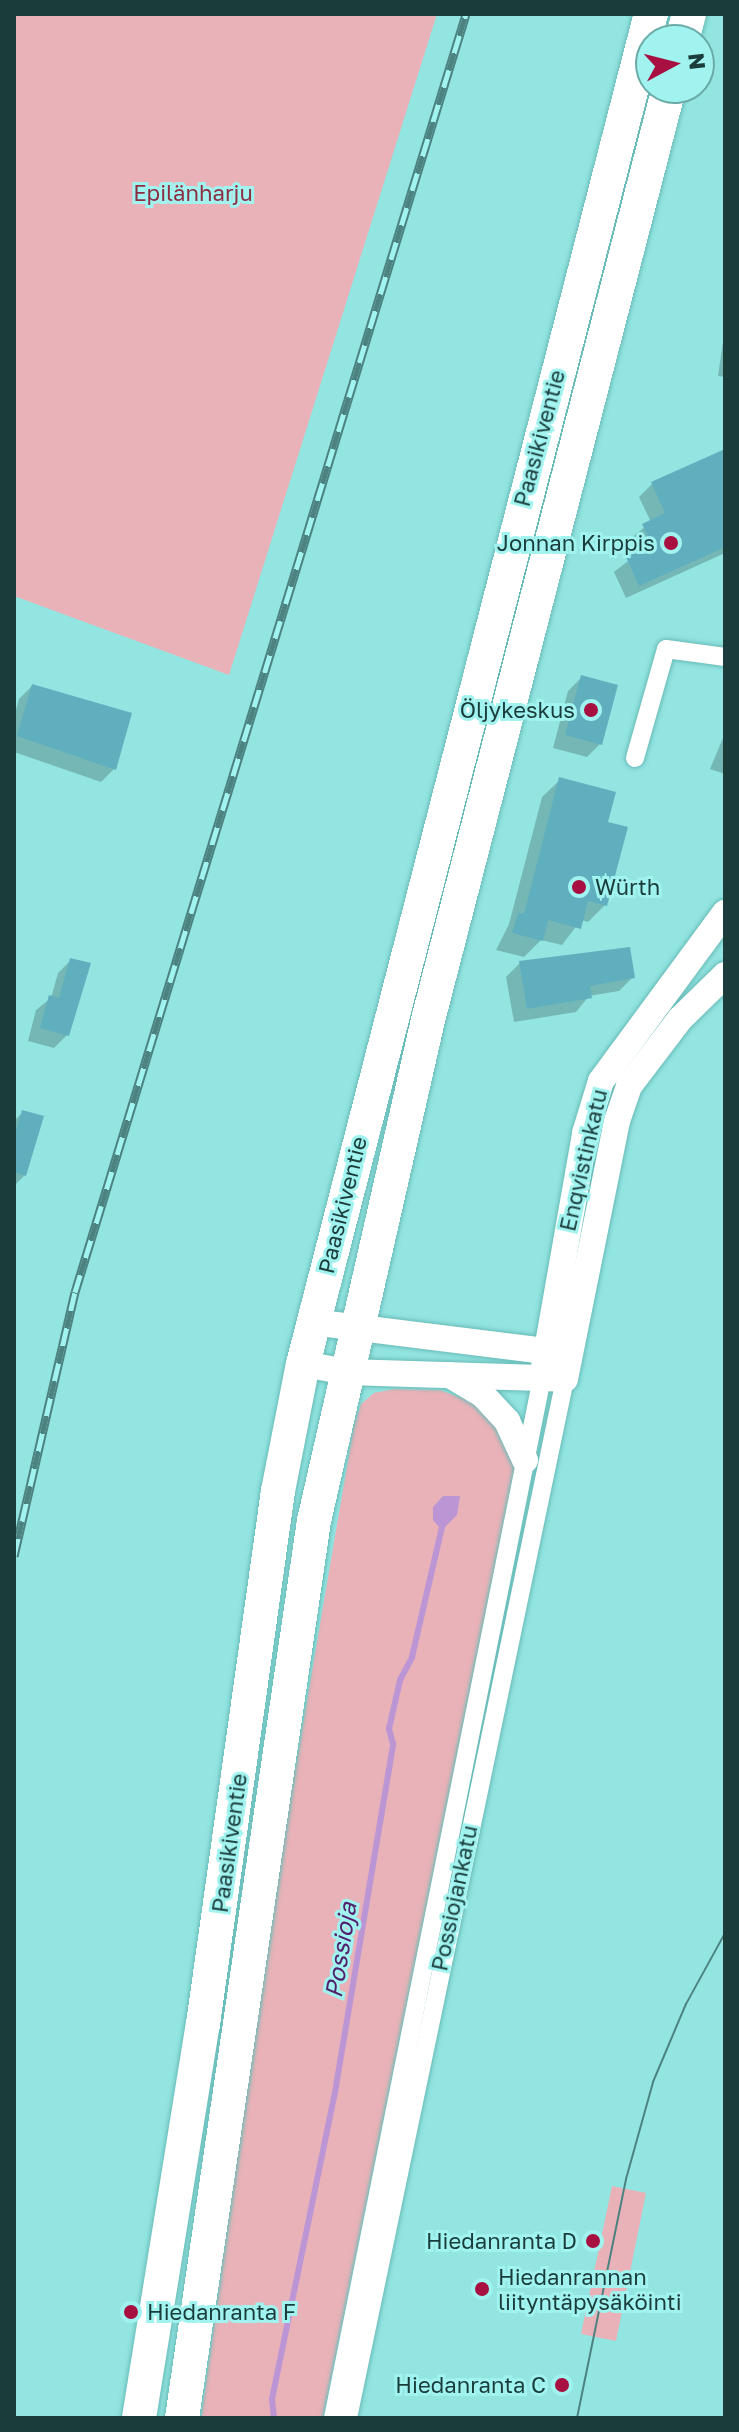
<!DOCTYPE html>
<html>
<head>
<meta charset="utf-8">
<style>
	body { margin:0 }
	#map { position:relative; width:739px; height:2432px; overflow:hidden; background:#93e5e1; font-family:"Golos Text",sans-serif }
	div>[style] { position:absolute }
	.green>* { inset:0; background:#e9b2b8 }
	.water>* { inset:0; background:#bc95d5 }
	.shadow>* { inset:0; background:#0003 }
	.stream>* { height:6px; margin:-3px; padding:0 3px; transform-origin:3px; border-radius:3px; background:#bc95d5 }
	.building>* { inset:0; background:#60afbf }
	.roads { filter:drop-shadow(0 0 2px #68bbb7) drop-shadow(0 0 2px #68bbb7) }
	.street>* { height:18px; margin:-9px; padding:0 9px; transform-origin:9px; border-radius:9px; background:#fff }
	.secondary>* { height:26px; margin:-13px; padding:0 13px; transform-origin:13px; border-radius:13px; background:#fff }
	.highway>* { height:34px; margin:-17px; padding:0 17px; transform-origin:17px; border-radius:17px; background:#fff }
	.tram>* { height:2px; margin:-1px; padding:0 1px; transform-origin:1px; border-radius:1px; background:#4c8381 }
	.rail>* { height:9px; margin-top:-4.5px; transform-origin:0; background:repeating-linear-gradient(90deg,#a0f3ef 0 18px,#4c8381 0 36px); box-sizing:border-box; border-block:2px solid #4c8381 }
	.dots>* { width:22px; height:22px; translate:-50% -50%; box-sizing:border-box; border:4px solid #a0f3ef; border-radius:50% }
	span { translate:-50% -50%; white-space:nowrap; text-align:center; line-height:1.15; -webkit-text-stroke:6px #a0f3ef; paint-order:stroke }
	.park-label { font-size:22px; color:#8d2d41 }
	.street-label { font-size:22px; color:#1a3d3c }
	.poi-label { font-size:22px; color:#1a3d3c }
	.right { translate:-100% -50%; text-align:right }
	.left { translate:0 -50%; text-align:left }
	.water-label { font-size:24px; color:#52206c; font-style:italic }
	.frame { position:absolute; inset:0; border:16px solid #1a3d3c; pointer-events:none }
	.north { position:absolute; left:635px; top:24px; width:80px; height:80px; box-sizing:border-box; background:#a0f3ef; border:2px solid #6aaaa7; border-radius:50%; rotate:83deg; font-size:22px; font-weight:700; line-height:32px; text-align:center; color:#1a3d3c }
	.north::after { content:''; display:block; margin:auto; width:28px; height:36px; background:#a71040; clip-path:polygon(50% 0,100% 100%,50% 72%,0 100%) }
</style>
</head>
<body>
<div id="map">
	<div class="green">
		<div style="clip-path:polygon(14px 14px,437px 14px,229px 675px,14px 596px)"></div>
		<div style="clip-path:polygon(394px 1389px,440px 1390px,478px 1404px,505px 1436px,515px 1470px,323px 2418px,201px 2418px,271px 1911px,354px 1425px,361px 1404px,374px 1393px)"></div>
		<div style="clip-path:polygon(612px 2186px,646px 2193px,616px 2341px,581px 2334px)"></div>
	</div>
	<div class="water">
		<div style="clip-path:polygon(443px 1496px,460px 1496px,457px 1515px,442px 1530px,433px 1520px,433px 1507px)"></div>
	</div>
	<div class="shadow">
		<div style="clip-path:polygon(725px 328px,725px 377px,718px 376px)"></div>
		<div style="clip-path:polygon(725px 451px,725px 553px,626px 598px,614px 572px,637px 554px,630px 539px,651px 522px,639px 497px,652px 484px)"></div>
		<div style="clip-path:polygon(581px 678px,600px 744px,587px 757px,553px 748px,568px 691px)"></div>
		<div style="clip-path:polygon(32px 686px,114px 769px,101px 782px,14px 752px,14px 717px,19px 699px)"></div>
		<div style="clip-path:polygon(725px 733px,725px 774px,710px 769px)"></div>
		<div style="clip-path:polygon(560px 780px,606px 824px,605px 905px,588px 922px,581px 920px,562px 945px,541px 940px,524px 957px,496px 950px,509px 924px,542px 797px)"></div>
		<div style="clip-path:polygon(71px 960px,67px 1035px,54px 1048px,28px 1041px,36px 1010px,51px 998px,58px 973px)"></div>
		<div style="clip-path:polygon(520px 963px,633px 977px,619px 991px,589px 996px,576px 1012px,514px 1022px,506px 977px)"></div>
		<div style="clip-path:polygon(23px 1112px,25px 1175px,14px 1186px,14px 1121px)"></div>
	</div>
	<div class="stream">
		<div style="left:274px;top:2418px;width:19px;rotate:-96deg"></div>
		<div style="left:272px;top:2399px;width:319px;rotate:-78.4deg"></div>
		<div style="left:336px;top:2086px;width:347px;rotate:-80.5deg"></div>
		<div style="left:393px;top:1744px;width:16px;rotate:-105deg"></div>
		<div style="left:389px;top:1729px;width:50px;rotate:-77.3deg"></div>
		<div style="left:400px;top:1680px;width:26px;rotate:-62deg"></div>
		<div style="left:412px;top:1657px;width:138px;rotate:-77deg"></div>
	</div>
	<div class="building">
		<div style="clip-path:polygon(725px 449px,725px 547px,639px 586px,626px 557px,652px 545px,642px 524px,665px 513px,651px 482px)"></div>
		<div style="clip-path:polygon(581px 675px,618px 685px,602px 745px,565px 735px)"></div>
		<div style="clip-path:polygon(32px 684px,132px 713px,116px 770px,17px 736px)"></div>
		<div style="clip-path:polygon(559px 777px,616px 792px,608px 822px,628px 827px,607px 906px,588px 901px,581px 929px,548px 920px,543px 941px,512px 933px,518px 913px,524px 914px)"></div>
		<div style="clip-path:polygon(630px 947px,635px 978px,590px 986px,592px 998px,527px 1009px,519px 961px)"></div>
		<div style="clip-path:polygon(70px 958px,91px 963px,69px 1036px,40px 1028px,49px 995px,59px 998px)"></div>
		<div style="clip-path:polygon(22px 1110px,44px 1116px,26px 1176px,14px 1172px,14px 1138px)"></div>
	</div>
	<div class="roads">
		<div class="street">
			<div style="left:635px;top:758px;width:113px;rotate:-74.1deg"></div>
			<div style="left:666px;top:649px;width:60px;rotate:7.7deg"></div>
			<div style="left:333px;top:2418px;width:1061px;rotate:-78.64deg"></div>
			<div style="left:348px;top:2418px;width:1061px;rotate:-78.2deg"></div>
		</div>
		<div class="secondary">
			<div style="left:312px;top:1322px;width:251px;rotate:7.1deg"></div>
			<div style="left:303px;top:1364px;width:45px;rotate:10.3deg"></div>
			<div style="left:347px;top:1372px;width:218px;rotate:1.8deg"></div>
			<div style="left:565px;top:1379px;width:263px;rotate:-78.6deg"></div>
			<div style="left:617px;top:1121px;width:37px;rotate:-71deg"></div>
			<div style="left:629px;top:1086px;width:84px;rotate:-52.7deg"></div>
			<div style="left:680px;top:1019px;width:63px;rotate:-44.4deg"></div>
			<div style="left:450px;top:1375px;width:37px;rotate:31deg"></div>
			<div style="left:482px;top:1394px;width:37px;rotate:47deg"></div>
			<div style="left:507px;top:1421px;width:43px;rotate:65.2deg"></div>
			<div style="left:542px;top:1378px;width:249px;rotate:-80deg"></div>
			<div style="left:585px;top:1133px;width:54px;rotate:-72.9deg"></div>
			<div style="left:601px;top:1081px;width:209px;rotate:-53.6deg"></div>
		</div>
		<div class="highway">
			<div style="left:682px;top:40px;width:27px;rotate:-75deg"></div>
			<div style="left:139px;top:2418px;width:399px;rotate:-80.8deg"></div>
			<div style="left:203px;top:2024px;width:538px;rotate:-81.99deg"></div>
			<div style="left:278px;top:1491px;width:129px;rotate:-78.9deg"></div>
			<div style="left:303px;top:1364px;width:1394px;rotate:-75.55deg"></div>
			<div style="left:182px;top:2418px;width:907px;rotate:-81.63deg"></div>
			<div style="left:314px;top:1521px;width:514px;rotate:-77.18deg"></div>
			<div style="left:428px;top:1020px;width:963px;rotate:-75.5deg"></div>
		</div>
	</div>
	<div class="tram">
		<div style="left:577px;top:2418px;width:244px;rotate:-78.4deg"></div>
		<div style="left:626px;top:2179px;width:101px;rotate:-74.4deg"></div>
		<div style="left:653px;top:2082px;width:85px;rotate:-67.1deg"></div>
		<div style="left:686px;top:2004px;width:81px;rotate:-61.2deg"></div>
	</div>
	<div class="rail">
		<div style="left:14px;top:1556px;width:271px;rotate:-77deg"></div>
		<div style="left:75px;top:1292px;width:1336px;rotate:-72.99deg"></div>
	</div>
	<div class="dots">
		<div style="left:671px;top:543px;background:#a71040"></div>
		<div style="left:591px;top:710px;background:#a71040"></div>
		<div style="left:579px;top:887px;background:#a71040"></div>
		<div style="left:593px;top:2241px;background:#a71040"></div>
		<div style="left:482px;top:2289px;background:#a71040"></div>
		<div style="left:131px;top:2312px;background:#a71040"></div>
		<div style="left:562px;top:2385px;background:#a71040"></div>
	</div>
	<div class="park-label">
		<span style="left:193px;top:193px">Epilänharju</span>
	</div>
	<div class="street-label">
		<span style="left:539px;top:438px;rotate:-75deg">Paasikiventie</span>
		<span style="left:583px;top:1160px;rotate:-77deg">Enqvistinkatu</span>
		<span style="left:342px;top:1205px;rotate:-76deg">Paasikiventie</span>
		<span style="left:229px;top:1843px;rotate:-82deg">Paasikiventie</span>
		<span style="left:454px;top:1898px;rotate:-78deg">Possiojankatu</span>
	</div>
	<div class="poi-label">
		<span class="right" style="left:655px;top:543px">Jonnan Kirppis</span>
		<span class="right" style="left:575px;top:710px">Öljykeskus</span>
		<span class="left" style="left:595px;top:887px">Würth</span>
		<span class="right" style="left:577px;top:2241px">Hiedanranta D</span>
		<span class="left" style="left:498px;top:2289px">Hiedanrannan<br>liityntäpysäköinti</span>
		<span class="left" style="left:147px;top:2312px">Hiedanranta F</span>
		<span class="right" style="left:546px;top:2385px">Hiedanranta C</span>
	</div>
	<div class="water-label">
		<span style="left:340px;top:1950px;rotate:-81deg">Possioja</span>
	</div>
	<div class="frame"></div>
	<div class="north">N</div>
</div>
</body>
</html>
